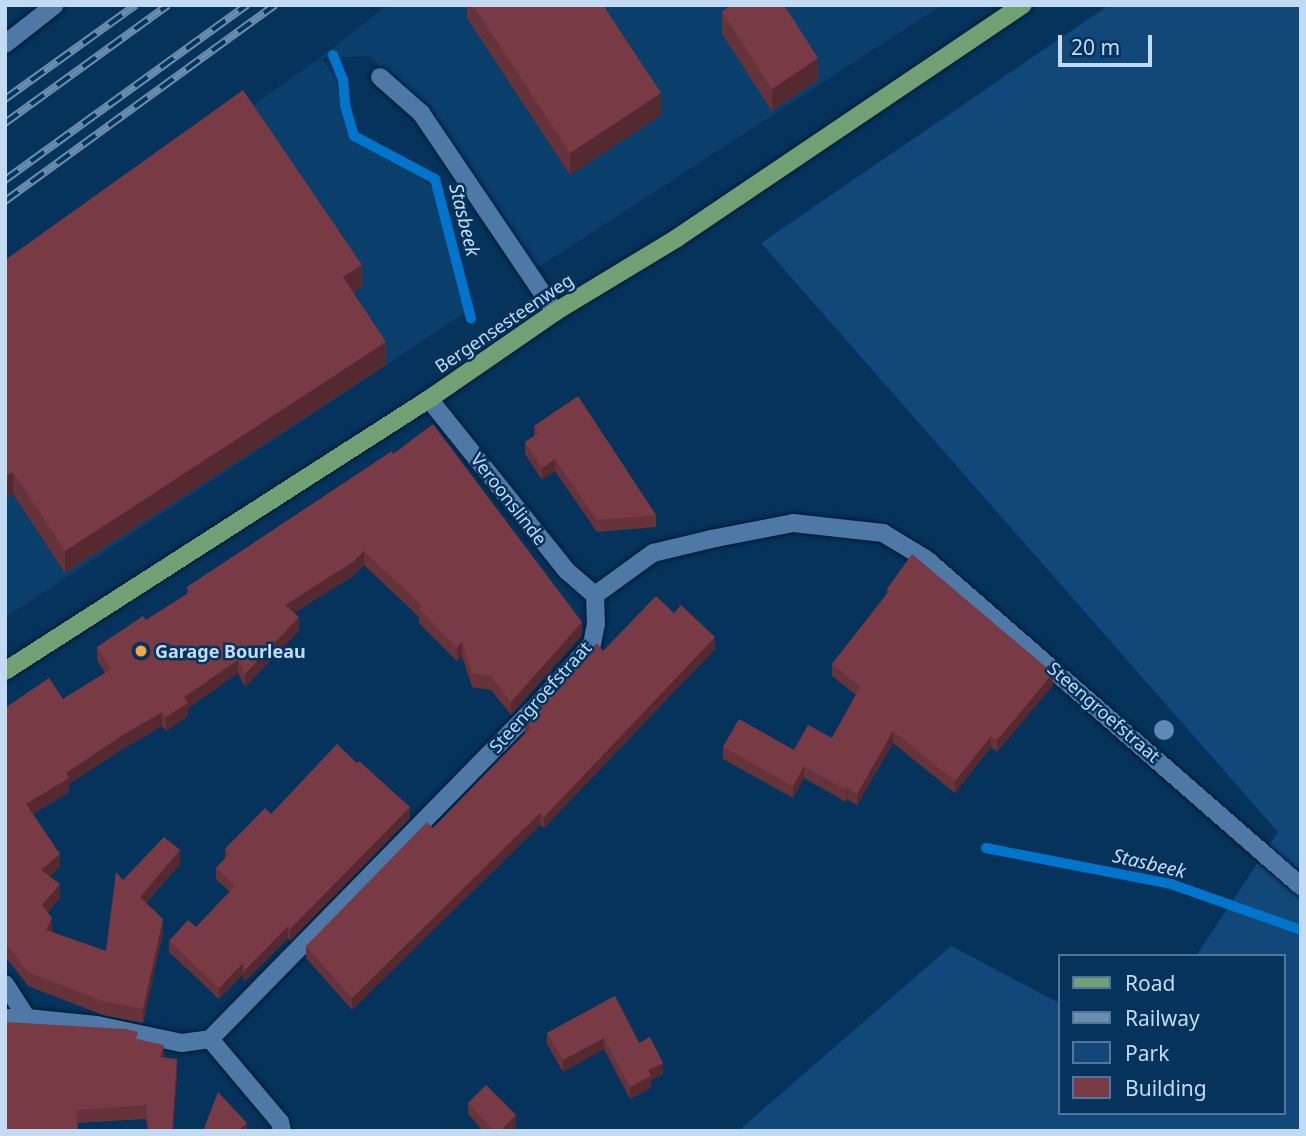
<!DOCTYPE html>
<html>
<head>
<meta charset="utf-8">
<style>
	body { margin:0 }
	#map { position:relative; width:1306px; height:1136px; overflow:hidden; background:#05335b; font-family:"Noto Sans",sans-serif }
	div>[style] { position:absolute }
	.built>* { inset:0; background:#0a3e6b }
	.green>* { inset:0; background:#124779 }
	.stream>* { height:10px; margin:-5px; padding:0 5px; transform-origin:5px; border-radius:5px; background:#0174cb }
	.roads { filter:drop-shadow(0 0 2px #001a37) drop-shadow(0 0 2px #001a37) }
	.lane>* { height:18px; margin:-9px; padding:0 9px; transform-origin:9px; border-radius:9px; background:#4e78a5 }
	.street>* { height:18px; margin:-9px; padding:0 9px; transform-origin:9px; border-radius:9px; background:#4e78a5 }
	.primary>* { height:18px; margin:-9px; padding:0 9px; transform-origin:9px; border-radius:9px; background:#71a074 }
	.rail>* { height:8px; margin-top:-4px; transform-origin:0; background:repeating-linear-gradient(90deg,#05335b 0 16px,#6c8ead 0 32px); box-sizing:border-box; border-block:2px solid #6c8ead }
	.trees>* { width:20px; height:20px; margin:-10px; border-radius:50%; background:#5f8ab5 }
	.wall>* { inset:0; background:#67333b }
	.shaded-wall>* { inset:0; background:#542930 }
	.building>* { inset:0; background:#783b45 }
	.dots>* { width:19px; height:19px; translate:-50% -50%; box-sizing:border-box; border:4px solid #05335b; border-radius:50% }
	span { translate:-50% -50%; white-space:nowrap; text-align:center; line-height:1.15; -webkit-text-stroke:5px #05335b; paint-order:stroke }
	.street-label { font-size:18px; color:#c3daf3 }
	.poi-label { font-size:18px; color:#c3daf3; font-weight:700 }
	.left { translate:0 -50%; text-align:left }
	.water-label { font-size:19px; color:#c9ddf4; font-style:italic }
	.frame { position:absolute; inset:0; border:7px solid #c3daf3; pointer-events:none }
	.legend { position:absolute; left:1058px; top:954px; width:228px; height:161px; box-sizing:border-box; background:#05335b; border:2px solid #517698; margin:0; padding:9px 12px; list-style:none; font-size:21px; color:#c3daf3 }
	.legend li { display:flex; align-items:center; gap:14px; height:35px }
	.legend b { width:35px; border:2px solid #517698 }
	.scale { position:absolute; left:1058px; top:35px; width:94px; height:32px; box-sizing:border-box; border:4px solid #c3daf3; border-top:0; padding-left:9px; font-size:21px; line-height:24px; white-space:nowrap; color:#c3daf3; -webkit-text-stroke:5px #05335b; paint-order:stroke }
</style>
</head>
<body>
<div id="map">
	<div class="built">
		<div style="clip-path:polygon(387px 5px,942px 5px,539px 267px,533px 265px,434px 115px,369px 56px,322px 58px,336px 79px,347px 131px,357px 143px,415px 174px,433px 188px,444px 214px,466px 312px,5px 618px,5px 281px,321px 57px)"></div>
	</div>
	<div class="green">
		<div style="clip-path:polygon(1109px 5px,1301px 5px,1301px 1131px,738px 1131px,951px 946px,1059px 1003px,1059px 1113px,1283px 1113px,1283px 956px,1196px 956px,1278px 832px,761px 243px)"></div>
	</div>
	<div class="stream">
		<div style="left:333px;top:55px;width:27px;rotate:68deg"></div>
		<div style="left:343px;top:80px;width:25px;rotate:85deg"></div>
		<div style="left:345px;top:105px;width:32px;rotate:74deg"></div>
		<div style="left:354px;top:136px;width:92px;rotate:28deg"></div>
		<div style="left:435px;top:179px;width:144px;rotate:75.5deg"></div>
		<div style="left:986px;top:848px;width:188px;rotate:11deg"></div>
		<div style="left:1171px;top:884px;width:138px;rotate:19.5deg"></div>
	</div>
	<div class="roads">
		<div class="lane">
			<div style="left:380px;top:77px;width:55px;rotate:41.3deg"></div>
			<div style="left:421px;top:113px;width:240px;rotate:56deg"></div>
			<div style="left:5px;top:984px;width:40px;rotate:57.1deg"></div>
		</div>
		<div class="street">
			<div style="left:5px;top:44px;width:63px;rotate:-38deg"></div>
			<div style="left:429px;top:399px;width:221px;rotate:51.3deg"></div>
			<div style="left:567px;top:571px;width:37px;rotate:41deg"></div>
			<div style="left:595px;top:595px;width:72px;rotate:-35.9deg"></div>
			<div style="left:653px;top:553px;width:60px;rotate:-13.6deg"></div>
			<div style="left:711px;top:539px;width:84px;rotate:-11deg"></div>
			<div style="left:793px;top:523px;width:91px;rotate:6.3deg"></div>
			<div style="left:883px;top:533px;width:50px;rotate:31.2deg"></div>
			<div style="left:926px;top:559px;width:498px;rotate:41.1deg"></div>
			<div style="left:5px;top:1018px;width:22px"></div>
			<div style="left:27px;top:1018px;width:70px;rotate:5.7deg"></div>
			<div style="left:97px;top:1025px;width:87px;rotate:12deg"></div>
			<div style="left:182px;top:1043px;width:28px;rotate:-8deg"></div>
			<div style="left:210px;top:1039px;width:470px;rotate:-45.6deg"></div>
			<div style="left:539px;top:703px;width:79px;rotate:-48.1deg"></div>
			<div style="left:592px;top:644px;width:20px;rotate:-79deg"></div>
			<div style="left:596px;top:624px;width:29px;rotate:-92deg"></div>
			<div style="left:210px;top:1039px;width:109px;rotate:49.9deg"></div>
			<div style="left:280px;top:1122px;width:9px;rotate:77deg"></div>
		</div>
		<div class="primary">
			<div style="left:5px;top:671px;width:504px;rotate:-32.68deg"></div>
			<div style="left:429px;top:399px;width:153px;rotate:-34.6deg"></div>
			<div style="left:555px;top:312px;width:143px;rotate:-31.2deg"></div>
			<div style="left:677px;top:238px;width:417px;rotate:-34deg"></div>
		</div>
	</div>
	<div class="rail">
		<div style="left:5px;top:99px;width:161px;rotate:-35.7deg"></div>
		<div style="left:5px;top:123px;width:201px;rotate:-35.9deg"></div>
		<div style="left:5px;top:180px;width:299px;rotate:-35.9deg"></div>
		<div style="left:5px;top:201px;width:334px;rotate:-36deg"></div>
	</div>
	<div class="trees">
		<div style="left:1164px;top:730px"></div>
	</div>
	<div class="wall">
		<div style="clip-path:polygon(467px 5px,603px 5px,661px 115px,570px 175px,467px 18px)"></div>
		<div style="clip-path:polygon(722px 12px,818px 80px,772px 111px,722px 34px)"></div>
		<div style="clip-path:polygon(5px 260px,362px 287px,353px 292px,386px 365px,65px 573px,13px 494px,7px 497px,5px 495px)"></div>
		<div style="clip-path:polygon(534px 426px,656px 515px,656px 527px,597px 532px,555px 471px,542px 480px,525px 454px,525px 442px,534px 436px)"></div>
		<div style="clip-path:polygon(393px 454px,582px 635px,511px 715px,491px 690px,472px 687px,462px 656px,457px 661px,419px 623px,419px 617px,364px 565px,353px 576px,294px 613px,299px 631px,245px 687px,238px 673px,188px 708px,188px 716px,166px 731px,162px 726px,121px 750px,69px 784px,69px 792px,33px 814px,60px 867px,50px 876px,60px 898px,48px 912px,52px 932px,106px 951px,123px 880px,180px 864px,146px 903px,163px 933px,143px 1023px,103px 1015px,28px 986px,5px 956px,5px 708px,63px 699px,105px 673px,97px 660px,97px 647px,146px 620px,187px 594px,187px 587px)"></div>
		<div style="clip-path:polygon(887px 589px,1053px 685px,997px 752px,991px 747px,955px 793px,893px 743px,857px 805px,847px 799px,846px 802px,804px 778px,793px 798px,723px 759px,723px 747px,794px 750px,832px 738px,856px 695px,832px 676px,832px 664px,887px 594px)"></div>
		<div style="clip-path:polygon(674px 613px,715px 649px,544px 828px,540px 825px,352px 1010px,306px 958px,306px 946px,433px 828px,525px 733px,525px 721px,603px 651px)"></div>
		<div style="clip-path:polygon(271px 814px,410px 818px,290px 941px,288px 938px,244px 982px,243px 974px,219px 999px,169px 952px,169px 941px,196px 927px,230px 892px,216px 879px,216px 868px,225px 858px,225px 849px)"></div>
		<div style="clip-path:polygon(615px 996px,639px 1043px,663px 1074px,651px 1080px,651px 1088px,630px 1099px,604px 1049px,563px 1072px,547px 1044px,547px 1033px)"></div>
		<div style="clip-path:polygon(138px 1039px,164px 1057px,177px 1073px,173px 1131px,148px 1131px,146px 1119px,77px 1123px,5px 1131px)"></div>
		<div style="clip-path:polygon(468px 1103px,516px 1127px,512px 1131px,483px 1131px,468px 1114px)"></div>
	</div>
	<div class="shaded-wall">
		<div style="clip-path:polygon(818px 58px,818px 80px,772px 111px,772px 89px)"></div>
		<div style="clip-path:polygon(661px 93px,661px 115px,570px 175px,570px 153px)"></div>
		<div style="clip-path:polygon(362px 265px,362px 287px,343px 299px,343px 277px)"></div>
		<div style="clip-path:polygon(386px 342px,386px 365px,65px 573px,65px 551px)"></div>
		<div style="clip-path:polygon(555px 459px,555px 471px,542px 480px,542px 468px)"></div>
		<div style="clip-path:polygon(13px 472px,13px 494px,7px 497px,7px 475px)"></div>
		<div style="clip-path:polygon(364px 551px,364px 565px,353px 576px,285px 619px,285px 605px)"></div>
		<div style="clip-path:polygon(299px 617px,299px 631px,245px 687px,245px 674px)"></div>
		<div style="clip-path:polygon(582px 622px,582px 635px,511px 715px,511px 702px)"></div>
		<div style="clip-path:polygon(715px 637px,715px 649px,544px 828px,544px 817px)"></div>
		<div style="clip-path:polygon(462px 642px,462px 656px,457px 661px,457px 648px)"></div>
		<div style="clip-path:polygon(238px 660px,238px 673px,188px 708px,188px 716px,166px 731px,166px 717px,184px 697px)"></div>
		<div style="clip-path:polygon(1053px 673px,1053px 685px,997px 752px,997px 740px)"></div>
		<div style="clip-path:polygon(162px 712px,162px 726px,121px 750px,69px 784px,69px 792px,26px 818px,26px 804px,66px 773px,121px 736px)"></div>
		<div style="clip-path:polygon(893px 731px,893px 743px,857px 805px,857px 794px)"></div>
		<div style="clip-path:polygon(991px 736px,991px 747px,955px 793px,955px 781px)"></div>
		<div style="clip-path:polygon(804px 766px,804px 778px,793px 798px,793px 786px)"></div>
		<div style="clip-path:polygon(847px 787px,847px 799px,846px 802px,846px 790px)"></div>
		<div style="clip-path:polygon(410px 807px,410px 818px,290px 941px,290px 929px)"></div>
		<div style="clip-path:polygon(540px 813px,540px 825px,352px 1010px,352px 998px)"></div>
		<div style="clip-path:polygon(180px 850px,180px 864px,140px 910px,140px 897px)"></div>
		<div style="clip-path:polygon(60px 854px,60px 867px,41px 883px,41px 870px)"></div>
		<div style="clip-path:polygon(60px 884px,60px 898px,42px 918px,42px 905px)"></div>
		<div style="clip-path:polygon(52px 918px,52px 931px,46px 943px,46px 930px)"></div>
		<div style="clip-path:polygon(163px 919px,163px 933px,143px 1023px,143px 1009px)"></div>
		<div style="clip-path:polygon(288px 926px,288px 938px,244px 982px,244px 971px)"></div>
		<div style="clip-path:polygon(243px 963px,243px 974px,219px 999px,219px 988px)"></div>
		<div style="clip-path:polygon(604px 1038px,604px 1049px,563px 1072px,563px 1060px)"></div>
		<div style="clip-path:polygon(164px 1045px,164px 1059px,160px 1057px)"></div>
		<div style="clip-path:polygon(177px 1059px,177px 1073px,173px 1131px,172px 1131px)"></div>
		<div style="clip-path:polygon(663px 1063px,663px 1074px,651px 1080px,651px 1088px,630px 1099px,630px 1087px,648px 1070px)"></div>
		<div style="clip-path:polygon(516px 1115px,516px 1127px,512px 1131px,500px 1131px)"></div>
		<div style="clip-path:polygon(247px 1123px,247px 1131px,238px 1131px)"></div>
	</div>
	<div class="building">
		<div style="clip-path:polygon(473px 5px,603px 5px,661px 93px,570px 153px)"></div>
		<div style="clip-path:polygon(731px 5px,784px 5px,818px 58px,772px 89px,722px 12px)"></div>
		<div style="clip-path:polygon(243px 90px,362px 265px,343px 277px,386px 342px,65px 551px,13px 472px,7px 475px,5px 472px,5px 260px)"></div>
		<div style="clip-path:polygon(578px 396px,656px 515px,597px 520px,555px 459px,542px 468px,525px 442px,539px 433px,534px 426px)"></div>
		<div style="clip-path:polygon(433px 424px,582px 622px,511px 702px,491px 676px,472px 673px,462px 642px,457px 648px,419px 609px,422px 606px,364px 551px,353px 562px,285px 605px,299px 617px,245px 674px,238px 660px,184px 697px,188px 703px,166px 717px,162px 712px,121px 736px,66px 773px,69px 778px,26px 804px,60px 854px,41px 870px,60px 884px,42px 905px,52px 918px,46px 930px,106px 951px,116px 872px,123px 880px,164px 837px,180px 850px,140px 897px,163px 919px,143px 1009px,103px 1001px,28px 972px,5px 942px,5px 708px,49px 678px,63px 699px,111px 669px,97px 647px,143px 616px,146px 620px,190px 592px,187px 587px,392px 451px,393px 454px)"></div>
		<div style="clip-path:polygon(912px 554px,1053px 673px,997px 740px,991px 736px,955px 781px,893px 731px,857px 794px,847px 787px,846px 790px,804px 766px,793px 786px,723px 747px,739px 719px,794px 750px,808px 725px,832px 738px,860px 687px,832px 664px,889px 591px,887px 589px)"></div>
		<div style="clip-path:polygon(656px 596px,674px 613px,681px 605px,715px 637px,544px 817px,540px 813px,352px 998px,306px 946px,427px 822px,433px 828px,531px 728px,525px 721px,597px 643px,603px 651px)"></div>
		<div style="clip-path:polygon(337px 744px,357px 763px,359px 761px,410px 807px,290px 929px,288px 926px,244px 971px,243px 963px,219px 988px,169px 941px,188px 920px,196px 927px,235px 886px,216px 868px,230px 853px,225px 849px,265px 808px,271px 814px)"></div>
		<div style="clip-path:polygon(615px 996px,639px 1043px,650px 1037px,663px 1063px,648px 1070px,651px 1076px,630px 1087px,604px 1038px,563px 1060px,547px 1033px)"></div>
		<div style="clip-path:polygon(5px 1022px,126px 1029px,138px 1032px,136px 1039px,164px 1045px,160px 1057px,177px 1059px,172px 1131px,149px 1131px,146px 1105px,76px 1110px,78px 1131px,5px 1131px)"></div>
		<div style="clip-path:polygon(486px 1085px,516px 1115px,500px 1131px,494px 1131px,468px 1103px)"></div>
		<div style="clip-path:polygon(218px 1092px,247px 1123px,238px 1131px,203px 1131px)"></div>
	</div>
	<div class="dots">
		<div style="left:141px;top:651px;background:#f1a63f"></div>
	</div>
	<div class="street-label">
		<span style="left:504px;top:323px;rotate:-34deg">Bergensesteenweg</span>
		<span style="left:509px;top:499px;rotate:52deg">Veroonslinde</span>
		<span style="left:540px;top:697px;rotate:-48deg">Steengroefstraat</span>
		<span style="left:1104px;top:712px;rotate:41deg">Steengroefstraat</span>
	</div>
	<div class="poi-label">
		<span class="left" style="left:155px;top:651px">Garage Bourleau</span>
	</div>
	<div class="water-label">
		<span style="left:464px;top:220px;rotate:76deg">Stasbeek</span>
		<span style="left:1149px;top:864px;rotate:13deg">Stasbeek</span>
	</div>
	<div class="frame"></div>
	<ul class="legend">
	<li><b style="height:9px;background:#71a074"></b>Road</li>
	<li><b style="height:9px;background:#6c8ead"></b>Railway</li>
	<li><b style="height:19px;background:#124779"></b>Park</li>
	<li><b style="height:19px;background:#783b45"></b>Building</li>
	</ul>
	<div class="scale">20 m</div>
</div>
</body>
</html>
